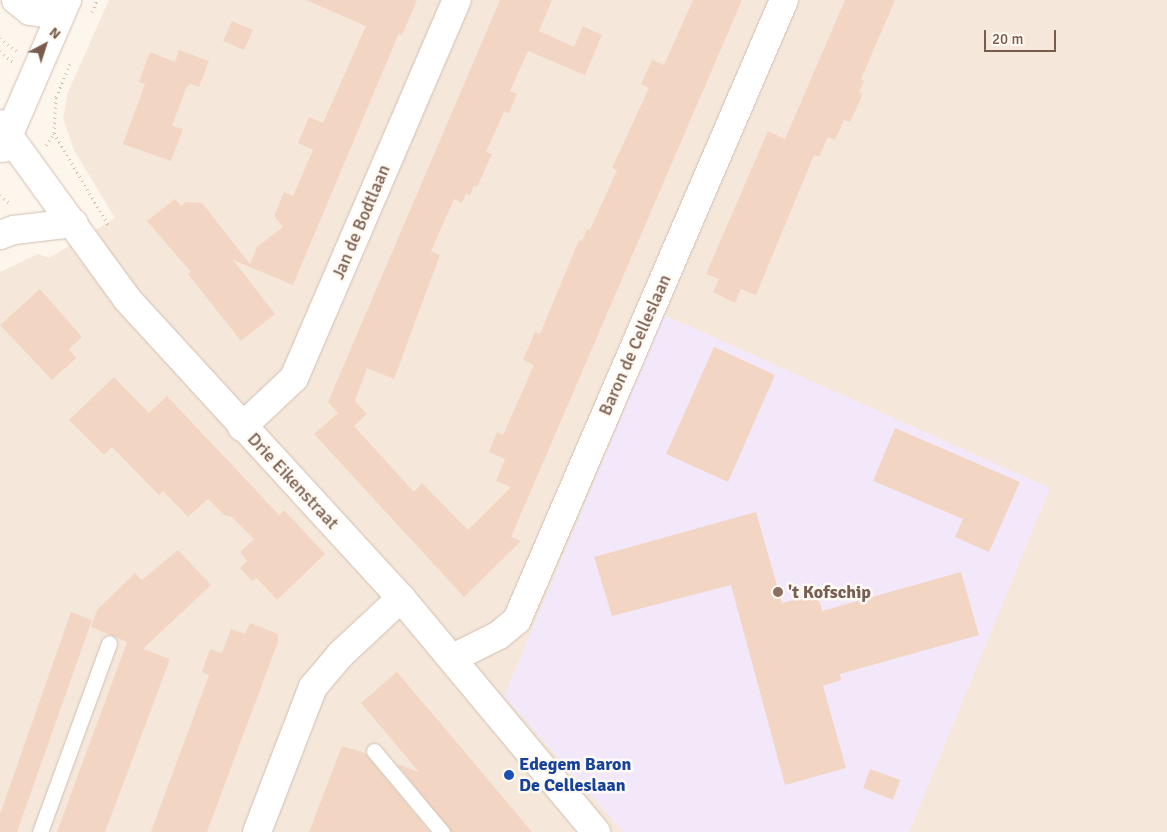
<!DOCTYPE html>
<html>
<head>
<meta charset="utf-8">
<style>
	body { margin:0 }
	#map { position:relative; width:1167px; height:832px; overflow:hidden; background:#fdf6ec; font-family:Signika,sans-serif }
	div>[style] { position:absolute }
	.residential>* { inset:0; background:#f5e8da }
	.education>* { inset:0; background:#f3e8fa }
	.building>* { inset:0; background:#f3d5c3 }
	.path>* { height:3px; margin-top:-1.5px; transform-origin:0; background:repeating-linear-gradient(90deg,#d9b8a5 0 1px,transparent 0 5px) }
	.roads { filter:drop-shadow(0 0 1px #d1beb0) drop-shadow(0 0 1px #d1beb0) }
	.lane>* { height:15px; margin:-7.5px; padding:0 7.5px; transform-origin:7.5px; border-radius:7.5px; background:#fff }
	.street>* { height:28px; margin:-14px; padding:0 14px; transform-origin:14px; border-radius:14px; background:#fff }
	.secondary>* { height:28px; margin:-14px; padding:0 14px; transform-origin:14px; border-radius:14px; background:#fff }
	.dots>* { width:14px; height:14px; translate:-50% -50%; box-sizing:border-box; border:2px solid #fffaf3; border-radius:50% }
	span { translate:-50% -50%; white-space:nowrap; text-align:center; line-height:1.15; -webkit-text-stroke:5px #fffaf3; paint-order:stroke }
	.street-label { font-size:18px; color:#7a5c4d }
	.education-label { font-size:18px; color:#785e54; font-weight:700 }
	.left { translate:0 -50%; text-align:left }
	.transit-label { font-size:18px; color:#164399; font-weight:700 }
	.north { position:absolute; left:20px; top:20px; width:50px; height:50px; -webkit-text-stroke:4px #fffaf3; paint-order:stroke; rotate:40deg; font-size:14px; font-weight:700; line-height:20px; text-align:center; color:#7a5c4d }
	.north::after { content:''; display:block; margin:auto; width:18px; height:22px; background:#7a5c4d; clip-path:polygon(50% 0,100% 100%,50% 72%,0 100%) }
	.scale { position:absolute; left:984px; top:30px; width:72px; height:22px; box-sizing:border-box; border:2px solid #7a5c4d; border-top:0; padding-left:6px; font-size:15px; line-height:18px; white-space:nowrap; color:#7a5c4d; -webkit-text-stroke:4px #fffaf3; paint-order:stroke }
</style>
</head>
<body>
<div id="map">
	<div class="residential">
		<div style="clip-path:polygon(109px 0,1167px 0,1167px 832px,0 832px,0 272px,38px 254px,49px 258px,115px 218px,74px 150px,63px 118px,68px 92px)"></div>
	</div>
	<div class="education">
		<div style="clip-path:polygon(664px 315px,1050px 488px,909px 832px,623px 832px,504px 696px)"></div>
	</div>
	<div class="building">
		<div style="clip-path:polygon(306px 0,417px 0,402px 35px,399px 33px,293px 285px,233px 260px,275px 314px,241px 341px,188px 274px,191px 272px,147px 221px,175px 199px,181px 206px,186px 202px,202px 203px,250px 264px,257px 247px,283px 227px,274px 216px,284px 192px,293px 196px,313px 150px,298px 143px,309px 117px,323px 123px,366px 26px)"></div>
		<div style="clip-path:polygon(500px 0,552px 0,539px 31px,574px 47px,583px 26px,602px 35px,585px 75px,528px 51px,510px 91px,517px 94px,509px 113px,504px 112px,486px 152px,492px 154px,477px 187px,474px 185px,470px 195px,466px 194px,462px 203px,454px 199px,431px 251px,440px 255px,394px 379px,367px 368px,355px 401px,367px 414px,354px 426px,414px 492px,422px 483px,468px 530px,511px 487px,496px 481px,505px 459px,489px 452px,497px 432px,503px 435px,534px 365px,523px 360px,535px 332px,540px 334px,579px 240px,582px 241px,587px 229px,590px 230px,617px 170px,612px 168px,649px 88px,641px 84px,652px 60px,664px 65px,693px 0,742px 0,511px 537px,521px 541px,464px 597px,314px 434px,338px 413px,328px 402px)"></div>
		<div style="clip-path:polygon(845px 0,895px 0,861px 79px,864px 81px,859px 92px,863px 94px,850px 122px,844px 120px,835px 140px,828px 137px,819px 157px,814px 155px,756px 295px,741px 289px,735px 303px,713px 292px,719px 279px,706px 274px,768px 131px,785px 139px)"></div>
		<div style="clip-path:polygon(232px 21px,253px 30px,244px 50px,223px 41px)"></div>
		<div style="clip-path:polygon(179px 50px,209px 61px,199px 87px,190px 84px,186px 88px,172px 126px,183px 129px,171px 161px,123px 144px,145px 84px,139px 82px,150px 52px,175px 62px)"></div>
		<div style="clip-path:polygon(40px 289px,82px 337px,69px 349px,76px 358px,52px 380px,0 325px)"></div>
		<div style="clip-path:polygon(714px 347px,775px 375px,728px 482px,666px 454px)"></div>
		<div style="clip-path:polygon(114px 377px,149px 413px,167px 396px,279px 515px,284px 510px,325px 554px,277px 600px,257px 578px,252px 581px,240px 568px,247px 561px,240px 552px,254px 539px,232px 517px,224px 515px,208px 499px,188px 517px,163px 491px,159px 495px,112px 447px,104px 455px,69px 420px)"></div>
		<div style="clip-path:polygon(895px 428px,1020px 482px,989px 552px,955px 537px,963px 519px,873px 481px)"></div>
		<div style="clip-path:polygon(756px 512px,782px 603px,818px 594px,822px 611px,961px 572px,979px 635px,840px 674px,841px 680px,823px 686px,846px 768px,785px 785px,731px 585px,612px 616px,594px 557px)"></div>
		<div style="clip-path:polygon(178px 550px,211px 585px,143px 649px,170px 659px,105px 832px,57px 832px,127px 642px,91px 627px,97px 610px,135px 573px,142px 580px)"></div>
		<div style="clip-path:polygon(71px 612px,92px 620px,17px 832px,0 832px,0 814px)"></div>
		<div style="clip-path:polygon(250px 623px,278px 634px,278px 642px,207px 832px,151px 832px,209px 675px,202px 672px,210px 649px,222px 653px,231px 629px,245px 634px)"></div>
		<div style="clip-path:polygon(397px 672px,464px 751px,532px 832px,451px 832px,397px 764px,419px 772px,361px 703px)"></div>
		<div style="clip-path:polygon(342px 746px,365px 753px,430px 832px,309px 832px)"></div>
		<div style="clip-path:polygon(870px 769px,900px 780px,893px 800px,863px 788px)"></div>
	</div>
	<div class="path">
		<div style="left:92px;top:12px;width:13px;rotate:-67deg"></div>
		<div style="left:0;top:38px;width:21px;rotate:37deg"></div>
		<div style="left:0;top:51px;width:17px;rotate:40deg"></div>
		<div style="left:54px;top:133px;width:108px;rotate:59.4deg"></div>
		<div style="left:46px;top:145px;width:14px;rotate:-56deg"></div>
		<div style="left:54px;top:133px;width:36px;rotate:-87deg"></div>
		<div style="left:56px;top:97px;width:38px;rotate:-67deg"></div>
		<div style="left:0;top:195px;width:14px;rotate:39deg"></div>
	</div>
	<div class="roads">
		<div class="lane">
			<div style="left:374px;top:751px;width:106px;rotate:50deg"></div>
			<div style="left:40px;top:832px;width:201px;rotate:-69.9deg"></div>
		</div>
		<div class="street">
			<div style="left:242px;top:427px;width:71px;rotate:-43.3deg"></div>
			<div style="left:294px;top:378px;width:412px;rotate:-66.7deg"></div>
			<div style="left:453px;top:658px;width:51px;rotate:-26.6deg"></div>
			<div style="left:499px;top:635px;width:23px;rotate:-40deg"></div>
			<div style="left:517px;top:620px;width:675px;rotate:-66.7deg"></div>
			<div style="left:257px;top:832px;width:155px;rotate:-68.9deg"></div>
			<div style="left:313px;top:687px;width:43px;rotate:-49.7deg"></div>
			<div style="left:341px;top:654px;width:82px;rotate:-43deg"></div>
		</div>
		<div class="secondary">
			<div style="left:16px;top:0;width:18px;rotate:38deg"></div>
			<div style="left:30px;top:11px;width:15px;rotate:8deg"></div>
			<div style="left:45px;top:13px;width:15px;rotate:-16deg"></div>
			<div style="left:59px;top:9px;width:12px;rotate:-48deg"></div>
			<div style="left:0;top:124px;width:216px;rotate:54deg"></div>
			<div style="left:127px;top:299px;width:406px;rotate:47.5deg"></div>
			<div style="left:401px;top:598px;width:305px;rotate:50.2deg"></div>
			<div style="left:3px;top:148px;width:161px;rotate:-66.6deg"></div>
			<div style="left:0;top:235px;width:15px;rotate:-20deg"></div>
			<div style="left:14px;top:230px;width:60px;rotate:-6.7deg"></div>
		</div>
	</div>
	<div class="dots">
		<div style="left:778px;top:592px;background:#8d6e63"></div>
		<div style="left:509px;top:775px;background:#1a4fb4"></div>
	</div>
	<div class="street-label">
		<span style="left:361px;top:222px;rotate:-67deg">Jan de Bodtlaan</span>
		<span style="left:635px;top:345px;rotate:-66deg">Baron de Celleslaan</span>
		<span style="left:293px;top:481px;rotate:47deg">Drie Eikenstraat</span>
	</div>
	<div class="education-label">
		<span class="left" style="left:788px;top:592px">'t Kofschip</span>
	</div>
	<div class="transit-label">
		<span class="left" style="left:519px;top:775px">Edegem Baron<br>De Celleslaan</span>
	</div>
	<div class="north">N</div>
	<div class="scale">20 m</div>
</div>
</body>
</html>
